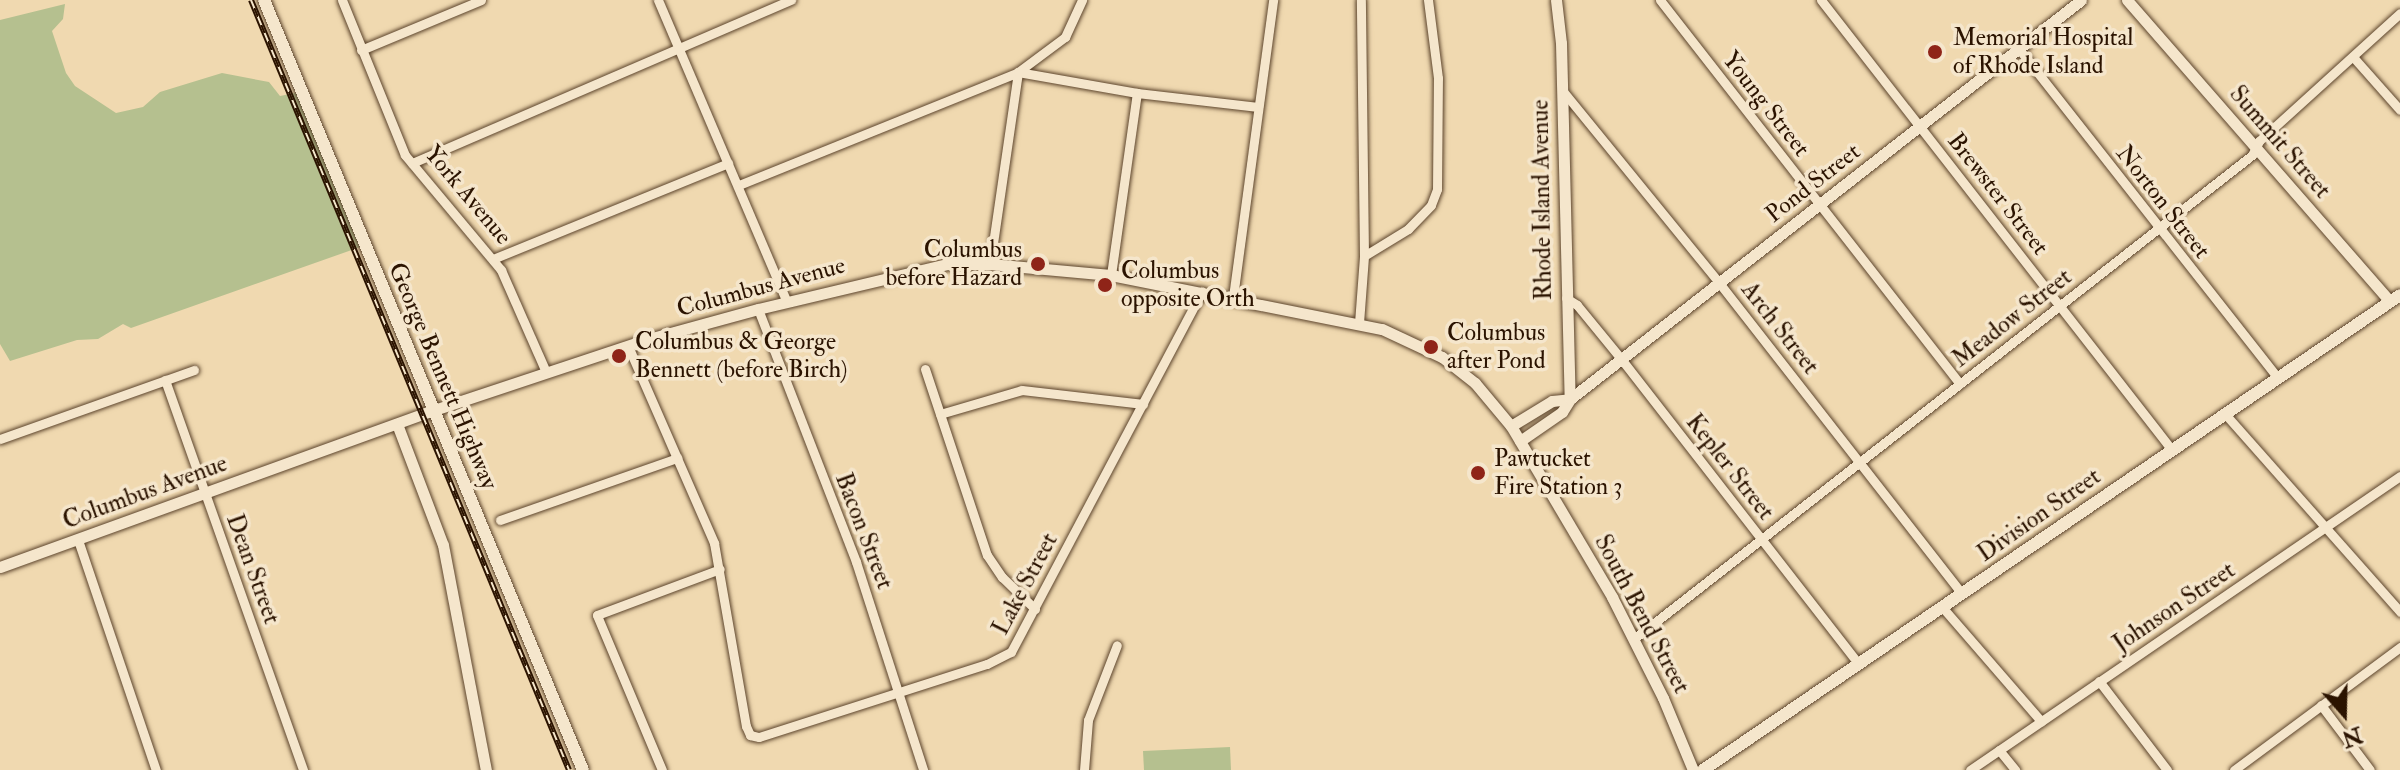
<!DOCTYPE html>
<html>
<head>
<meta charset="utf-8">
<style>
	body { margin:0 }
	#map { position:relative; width:2400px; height:770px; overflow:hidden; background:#f0d9b0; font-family:"IM FELL Double Pica",serif }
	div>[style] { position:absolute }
	.green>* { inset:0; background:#b5c08f }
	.roads { filter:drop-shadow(0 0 2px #5c442c) drop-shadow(0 0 2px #5c442c) }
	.minor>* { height:9px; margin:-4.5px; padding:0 4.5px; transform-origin:4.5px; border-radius:4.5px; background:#f5e6cc }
	.tertiary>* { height:11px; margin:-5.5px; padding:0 5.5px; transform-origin:5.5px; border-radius:5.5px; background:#f5e6cc }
	.secondary>* { height:12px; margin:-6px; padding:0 6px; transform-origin:6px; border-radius:6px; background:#f5e6cc }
	.rail>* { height:6px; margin-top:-3px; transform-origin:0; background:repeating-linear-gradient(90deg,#f5e6cc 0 9px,#2b1300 0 18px); box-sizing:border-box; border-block:2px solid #2b1300 }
	.dots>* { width:22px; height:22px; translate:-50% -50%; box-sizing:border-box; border:4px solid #f5e6cc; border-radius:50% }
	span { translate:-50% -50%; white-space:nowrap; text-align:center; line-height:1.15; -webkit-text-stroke:7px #f5e6cc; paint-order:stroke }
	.poi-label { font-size:24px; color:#2b1300 }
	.left { translate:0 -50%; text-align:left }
	.right { translate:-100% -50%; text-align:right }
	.street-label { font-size:24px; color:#2b1300 }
	.north { position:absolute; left:2304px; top:674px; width:80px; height:80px; -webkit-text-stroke:6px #f5e6cc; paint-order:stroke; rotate:160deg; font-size:22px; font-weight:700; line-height:32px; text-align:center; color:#2b1300 }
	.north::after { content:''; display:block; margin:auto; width:28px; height:36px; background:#2b1300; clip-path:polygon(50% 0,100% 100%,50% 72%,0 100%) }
</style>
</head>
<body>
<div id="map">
	<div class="green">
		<div style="clip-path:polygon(65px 4px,63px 19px,52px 31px,66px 73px,75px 86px,116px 113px,143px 107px,160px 92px,222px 73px,269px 82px,280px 96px,300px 92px,363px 246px,131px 328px,123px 324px,98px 339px,77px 340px,10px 361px,0 344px,0 20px)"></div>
		<div style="clip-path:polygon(1230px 747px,1231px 770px,1144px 770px,1143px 751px)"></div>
	</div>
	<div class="roads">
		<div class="minor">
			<div style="left:342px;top:0;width:167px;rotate:67.9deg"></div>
			<div style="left:405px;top:155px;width:150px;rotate:50.1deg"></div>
			<div style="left:501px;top:270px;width:111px;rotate:66.2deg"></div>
			<div style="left:658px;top:0;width:328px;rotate:66.9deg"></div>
			<div style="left:1660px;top:0;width:487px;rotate:52deg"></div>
			<div style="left:1821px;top:0;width:571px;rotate:52.05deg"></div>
			<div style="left:2019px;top:49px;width:419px;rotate:51.8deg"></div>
			<div style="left:361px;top:50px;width:130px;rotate:-22.6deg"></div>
			<div style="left:2354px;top:58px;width:69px;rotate:48.5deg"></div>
			<div style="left:1562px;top:90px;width:250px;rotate:50.8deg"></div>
			<div style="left:1720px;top:284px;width:393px;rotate:52deg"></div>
			<div style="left:412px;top:163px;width:413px;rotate:-23.3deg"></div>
			<div style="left:739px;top:185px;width:301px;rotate:-22deg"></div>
			<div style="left:1018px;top:72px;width:59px;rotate:-36.7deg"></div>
			<div style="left:1065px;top:37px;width:41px;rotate:-65.3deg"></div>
			<div style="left:1364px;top:256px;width:52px;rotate:-31.5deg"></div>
			<div style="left:1408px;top:229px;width:33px;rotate:-46deg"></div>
			<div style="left:1431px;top:205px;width:17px;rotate:-69deg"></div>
			<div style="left:1437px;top:189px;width:111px;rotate:-89.5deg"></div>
			<div style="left:1438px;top:78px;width:79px;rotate:-97.3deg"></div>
			<div style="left:493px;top:259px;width:254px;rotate:-22.2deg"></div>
			<div style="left:990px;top:264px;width:194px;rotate:-81.7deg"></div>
			<div style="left:1018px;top:72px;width:121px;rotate:10deg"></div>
			<div style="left:1137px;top:93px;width:122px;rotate:6.6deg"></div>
			<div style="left:1111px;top:275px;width:184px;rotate:-81.9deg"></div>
			<div style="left:1233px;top:297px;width:300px;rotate:-82.3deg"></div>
			<div style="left:1566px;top:298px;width:13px;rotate:32deg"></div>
			<div style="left:1577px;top:305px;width:71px;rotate:50.7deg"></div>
			<div style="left:1622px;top:360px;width:385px;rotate:52.1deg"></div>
			<div style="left:758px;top:309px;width:271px;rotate:68.8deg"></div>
			<div style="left:856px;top:562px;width:219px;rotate:72.1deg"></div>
			<div style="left:1359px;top:323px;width:67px;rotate:-85.7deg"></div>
			<div style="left:1364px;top:256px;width:256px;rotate:-90.7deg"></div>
			<div style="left:628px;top:346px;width:215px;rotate:66.4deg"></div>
			<div style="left:714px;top:543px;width:186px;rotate:80.1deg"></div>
			<div style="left:746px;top:726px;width:10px;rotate:66deg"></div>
			<div style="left:750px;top:735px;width:9px;rotate:13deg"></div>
			<div style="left:759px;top:737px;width:239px;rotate:-17.8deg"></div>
			<div style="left:987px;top:664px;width:27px;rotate:-27deg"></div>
			<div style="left:1011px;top:652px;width:408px;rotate:-62.1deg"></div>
			<div style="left:925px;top:369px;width:196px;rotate:71.6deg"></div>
			<div style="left:987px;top:555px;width:27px;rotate:56deg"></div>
			<div style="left:1002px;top:577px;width:46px;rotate:44.1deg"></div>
			<div style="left:165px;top:380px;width:414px;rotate:70.5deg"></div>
			<div style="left:940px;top:414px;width:85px;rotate:-16.3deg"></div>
			<div style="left:1022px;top:390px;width:122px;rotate:6.6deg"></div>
			<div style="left:2226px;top:415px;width:263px;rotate:48.5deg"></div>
			<div style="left:0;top:439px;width:206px;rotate:-19.6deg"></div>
			<div style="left:500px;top:520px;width:188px;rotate:-19.3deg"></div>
			<div style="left:78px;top:540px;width:243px;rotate:71.3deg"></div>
			<div style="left:1943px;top:608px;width:150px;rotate:49.1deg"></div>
			<div style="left:1635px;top:638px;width:784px;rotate:-38.05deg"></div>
			<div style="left:2252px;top:155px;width:16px;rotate:-63deg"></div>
			<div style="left:2259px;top:141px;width:190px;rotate:-42.2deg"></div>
			<div style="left:2099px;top:681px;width:112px;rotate:52.6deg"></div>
			<div style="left:2321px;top:705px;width:81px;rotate:53deg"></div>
			<div style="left:1999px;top:750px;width:26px;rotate:51deg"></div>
			<div style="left:662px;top:770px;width:168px;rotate:-112.8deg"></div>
			<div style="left:597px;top:615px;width:131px;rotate:-20.5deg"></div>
			<div style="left:1084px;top:770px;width:50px;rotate:-85.4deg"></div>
			<div style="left:1088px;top:720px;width:80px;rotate:-68.9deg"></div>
			<div style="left:1970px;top:770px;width:521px;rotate:-34.36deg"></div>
			<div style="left:2234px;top:770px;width:207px;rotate:-36.5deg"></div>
		</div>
		<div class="tertiary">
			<div style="left:1556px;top:0;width:43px;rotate:83.4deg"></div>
			<div style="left:1561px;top:43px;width:356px;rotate:88.6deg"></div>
			<div style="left:2127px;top:0;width:400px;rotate:48.9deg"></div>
			<div style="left:397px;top:424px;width:129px;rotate:69.2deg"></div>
			<div style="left:443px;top:545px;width:229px;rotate:79.2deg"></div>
			<div style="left:1511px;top:426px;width:48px;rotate:-31.4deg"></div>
			<div style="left:1552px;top:401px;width:18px;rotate:-6deg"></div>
			<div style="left:1520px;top:441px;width:51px;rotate:-34.6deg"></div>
			<div style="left:1562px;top:412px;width:15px;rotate:-58deg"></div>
			<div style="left:1570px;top:399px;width:648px;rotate:-37.98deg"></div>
			<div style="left:0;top:567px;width:449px;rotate:-19.9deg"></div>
			<div style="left:422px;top:414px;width:231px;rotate:-18.4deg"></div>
			<div style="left:641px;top:341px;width:121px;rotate:-15.3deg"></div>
			<div style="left:758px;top:309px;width:194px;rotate:-13.4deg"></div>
			<div style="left:947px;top:264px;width:43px"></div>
			<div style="left:990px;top:264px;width:121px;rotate:5.2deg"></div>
			<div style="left:1111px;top:275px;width:276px;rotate:11.3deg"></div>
			<div style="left:1382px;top:329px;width:66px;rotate:25deg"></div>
			<div style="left:1442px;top:357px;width:42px;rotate:38.2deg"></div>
			<div style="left:1475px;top:383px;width:56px;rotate:50.1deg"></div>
			<div style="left:1511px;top:426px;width:199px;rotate:59.4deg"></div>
			<div style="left:1612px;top:597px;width:113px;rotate:63.2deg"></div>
			<div style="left:1663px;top:698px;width:78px;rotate:67.4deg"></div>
		</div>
		<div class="secondary">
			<div style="left:264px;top:0;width:833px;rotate:67.5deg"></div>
			<div style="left:1703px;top:770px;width:843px;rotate:-34.27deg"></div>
		</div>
	</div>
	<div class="rail">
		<div style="left:251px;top:0;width:833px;rotate:67.56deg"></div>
	</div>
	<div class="dots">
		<div style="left:1935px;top:52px;background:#8f2418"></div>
		<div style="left:1038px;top:264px;background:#8f2418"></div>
		<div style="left:1105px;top:285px;background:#8f2418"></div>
		<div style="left:1431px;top:347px;background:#8f2418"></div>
		<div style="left:619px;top:356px;background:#8f2418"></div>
		<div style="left:1478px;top:473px;background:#8f2418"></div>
	</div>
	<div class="poi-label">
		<span class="left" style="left:1953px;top:52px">Memorial Hospital<br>of Rhode Island</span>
		<span class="right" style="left:1022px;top:264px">Columbus<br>before Hazard</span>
		<span class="left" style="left:1121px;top:285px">Columbus<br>opposite Orth</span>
		<span class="left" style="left:1447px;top:347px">Columbus<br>after Pond</span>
		<span class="left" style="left:635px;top:356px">Columbus &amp; George<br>Bennett (before Birch)</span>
		<span class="left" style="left:1494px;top:473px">Pawtucket<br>Fire Station 3</span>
	</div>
	<div class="street-label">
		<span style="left:1766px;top:104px;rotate:52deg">Young Street</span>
		<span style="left:2280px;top:142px;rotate:49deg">Summit Street</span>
		<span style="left:1813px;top:183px;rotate:-38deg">Pond Street</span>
		<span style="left:1998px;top:194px;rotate:52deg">Brewster Street</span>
		<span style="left:468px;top:195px;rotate:50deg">York Avenue</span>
		<span style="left:1542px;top:200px;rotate:-91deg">Rhode Island Avenue</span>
		<span style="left:2163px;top:202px;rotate:52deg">Norton Street</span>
		<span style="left:761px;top:287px;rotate:-15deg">Columbus Avenue</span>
		<span style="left:2012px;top:318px;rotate:-38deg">Meadow Street</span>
		<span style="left:1780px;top:328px;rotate:52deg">Arch Street</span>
		<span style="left:443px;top:376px;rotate:67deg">George Bennett Highway</span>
		<span style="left:1730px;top:467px;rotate:52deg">Kepler Street</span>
		<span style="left:145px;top:492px;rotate:-20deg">Columbus Avenue</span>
		<span style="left:2039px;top:515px;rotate:-35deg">Division Street</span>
		<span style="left:864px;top:531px;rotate:69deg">Bacon Street</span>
		<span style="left:253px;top:569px;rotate:70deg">Dean Street</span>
		<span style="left:1025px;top:584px;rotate:-62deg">Lake Street</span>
		<span style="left:2174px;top:607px;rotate:-34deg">Johnson Street</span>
		<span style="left:1642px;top:614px;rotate:62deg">South Bend Street</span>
	</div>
	<div class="north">N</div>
</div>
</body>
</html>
